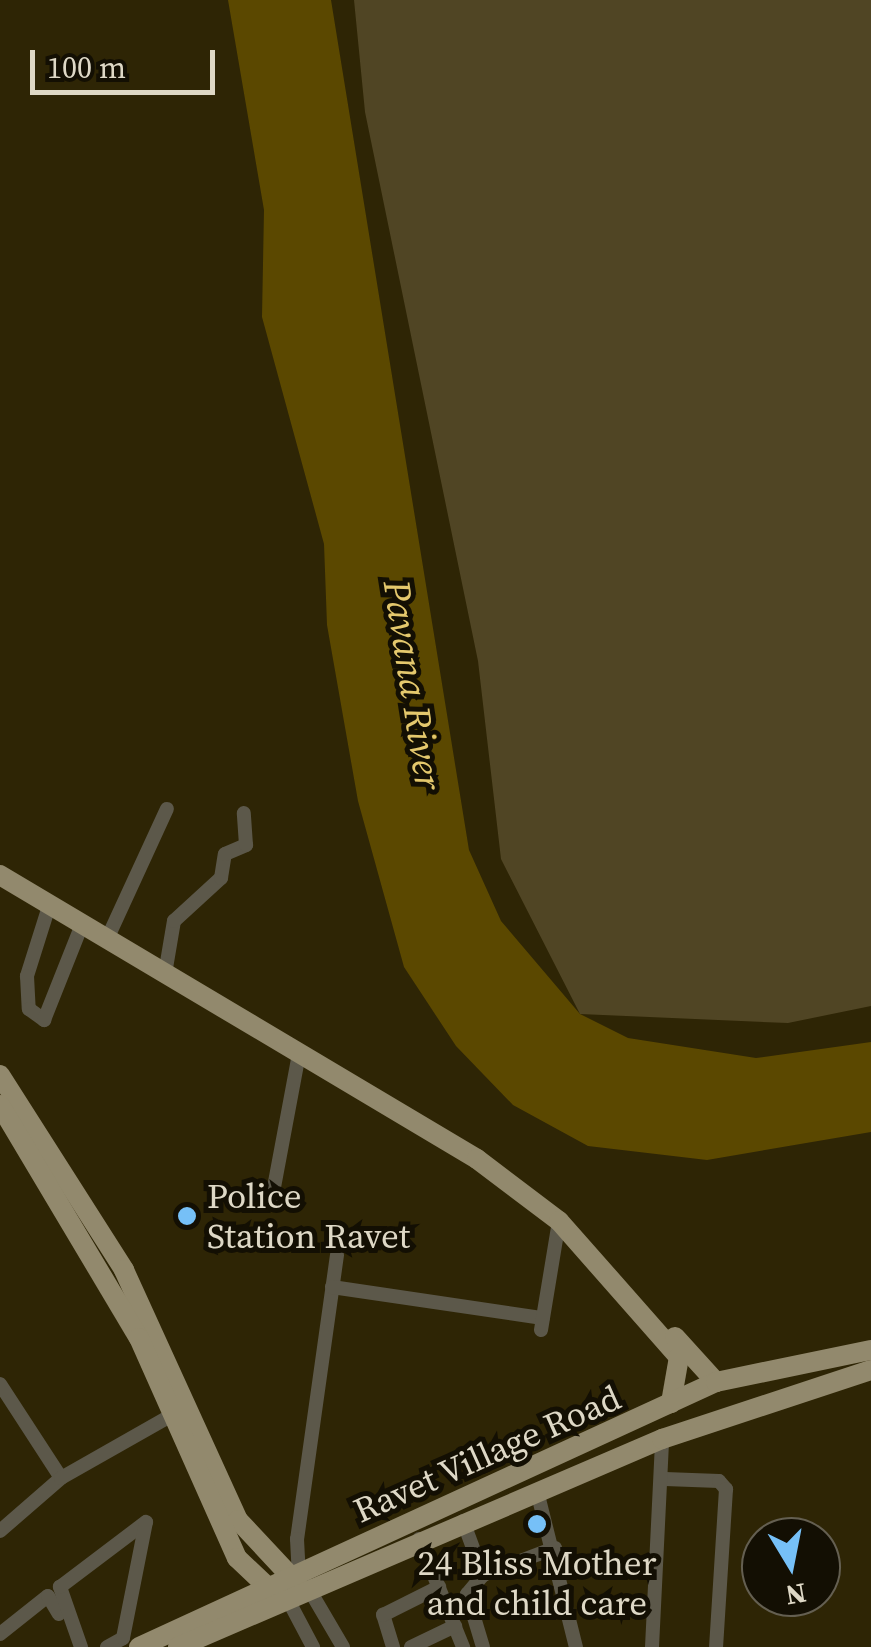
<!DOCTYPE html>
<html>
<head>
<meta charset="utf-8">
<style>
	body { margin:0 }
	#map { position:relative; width:871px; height:1647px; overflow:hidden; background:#2e2505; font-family:"Source Serif 4",serif }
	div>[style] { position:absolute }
	.green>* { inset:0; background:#504524 }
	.water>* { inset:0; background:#5b4800 }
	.minor>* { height:14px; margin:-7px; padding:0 7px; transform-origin:7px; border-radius:7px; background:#5c584a }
	.primary>* { height:20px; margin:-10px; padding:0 10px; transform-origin:10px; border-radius:10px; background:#92896d }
	.dots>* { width:28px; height:28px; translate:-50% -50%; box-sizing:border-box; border:5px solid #130f03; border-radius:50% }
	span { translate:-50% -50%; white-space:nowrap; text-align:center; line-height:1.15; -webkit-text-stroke:10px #130f03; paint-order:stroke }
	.poi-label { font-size:35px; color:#ded8c6 }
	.left { translate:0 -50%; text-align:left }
	.street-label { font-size:35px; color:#ded8c6 }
	.water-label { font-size:38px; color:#e4c86d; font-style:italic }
	.north { position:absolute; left:741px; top:1517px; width:100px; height:100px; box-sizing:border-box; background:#130f03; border:2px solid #645f51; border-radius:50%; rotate:170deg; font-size:28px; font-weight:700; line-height:40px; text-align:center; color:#ded8c6 }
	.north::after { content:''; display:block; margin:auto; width:35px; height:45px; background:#76c0f7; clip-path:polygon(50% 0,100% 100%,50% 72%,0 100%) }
	.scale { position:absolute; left:30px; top:50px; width:185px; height:45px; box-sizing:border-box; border:5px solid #ded8c6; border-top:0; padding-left:12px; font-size:30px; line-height:35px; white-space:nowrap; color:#ded8c6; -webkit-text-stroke:8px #130f03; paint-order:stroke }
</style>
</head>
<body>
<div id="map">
	<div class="green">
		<div style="clip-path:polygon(354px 0,871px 0,871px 1006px,788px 1023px,580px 1014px,501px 859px,478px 661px,365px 112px)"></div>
	</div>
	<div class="water">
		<div style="clip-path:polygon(228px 0,331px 0,469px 850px,501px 921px,580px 1014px,628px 1038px,756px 1058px,871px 1042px,871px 1132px,707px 1160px,588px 1146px,513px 1105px,456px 1046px,404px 967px,358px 801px,327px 625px,324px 544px,262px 317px,264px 210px)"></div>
	</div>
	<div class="minor">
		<div style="left:50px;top:903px;width:77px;rotate:107.5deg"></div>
		<div style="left:27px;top:976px;width:33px;rotate:87deg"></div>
		<div style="left:29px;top:1009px;width:19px;rotate:36deg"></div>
		<div style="left:44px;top:1020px;width:105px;rotate:-68.3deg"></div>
		<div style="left:108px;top:937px;width:141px;rotate:-65.3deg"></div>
		<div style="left:165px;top:974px;width:54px;rotate:-80.4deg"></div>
		<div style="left:174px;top:921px;width:64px;rotate:-42.5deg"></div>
		<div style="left:221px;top:878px;width:24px;rotate:-81deg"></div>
		<div style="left:225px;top:854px;width:23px;rotate:-23deg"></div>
		<div style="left:246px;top:845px;width:32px;rotate:-94deg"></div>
		<div style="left:272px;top:1198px;width:147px;rotate:-79.4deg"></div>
		<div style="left:337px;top:1255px;width:287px;rotate:98deg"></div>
		<div style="left:297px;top:1539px;width:33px;rotate:87deg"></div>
		<div style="left:299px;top:1572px;width:87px;rotate:59.6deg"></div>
		<div style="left:332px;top:1287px;width:213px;rotate:8.4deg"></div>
		<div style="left:541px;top:1330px;width:110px;rotate:-80.6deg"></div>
		<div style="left:0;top:1384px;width:112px;rotate:57deg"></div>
		<div style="left:665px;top:1479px;width:54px;rotate:2.1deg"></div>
		<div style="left:719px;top:1481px;width:11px;rotate:49deg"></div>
		<div style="left:726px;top:1489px;width:158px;rotate:93.6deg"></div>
		<div style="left:537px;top:1491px;width:161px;rotate:76deg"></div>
		<div style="left:463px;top:1521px;width:58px;rotate:69.7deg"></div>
		<div style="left:483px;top:1575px;width:25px;rotate:130deg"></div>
		<div style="left:467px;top:1594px;width:55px;rotate:73.2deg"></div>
		<div style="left:0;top:1531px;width:81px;rotate:-41deg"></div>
		<div style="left:61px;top:1478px;width:133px;rotate:-29.6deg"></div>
		<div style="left:419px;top:1539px;width:117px;rotate:67.8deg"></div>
		<div style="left:483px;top:1575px;width:77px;rotate:-20.6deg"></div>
		<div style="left:286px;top:1596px;width:58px;rotate:62.1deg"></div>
		<div style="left:0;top:1634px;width:61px;rotate:-38.4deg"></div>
		<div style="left:48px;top:1596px;width:21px;rotate:59deg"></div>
		<div style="left:81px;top:1647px;width:64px;rotate:-109.3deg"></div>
		<div style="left:60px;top:1587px;width:108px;rotate:-37.1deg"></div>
		<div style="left:107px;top:1647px;width:18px;rotate:-29deg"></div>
		<div style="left:123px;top:1638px;width:118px;rotate:-78.8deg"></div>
		<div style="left:393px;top:1647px;width:34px;rotate:-107deg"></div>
		<div style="left:383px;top:1615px;width:63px;rotate:-26.6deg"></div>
		<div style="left:411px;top:1647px;width:49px;rotate:-25.5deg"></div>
		<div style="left:652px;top:1647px;width:208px;rotate:-87.2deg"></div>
	</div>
	<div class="primary">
		<div style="left:0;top:875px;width:555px;rotate:30.77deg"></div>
		<div style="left:477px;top:1159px;width:103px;rotate:37.1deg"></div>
		<div style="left:559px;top:1221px;width:181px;rotate:48.6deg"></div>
		<div style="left:679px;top:1357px;width:47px;rotate:99.9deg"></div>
		<div style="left:0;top:1075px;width:231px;rotate:57.5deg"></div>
		<div style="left:124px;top:1270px;width:275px;rotate:65.5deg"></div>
		<div style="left:238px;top:1520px;width:85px;rotate:46.9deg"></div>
		<div style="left:0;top:1105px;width:271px;rotate:59.2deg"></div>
		<div style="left:139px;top:1338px;width:241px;rotate:66deg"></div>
		<div style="left:237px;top:1558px;width:50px;rotate:43.4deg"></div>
		<div style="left:675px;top:1337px;width:61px;rotate:47.7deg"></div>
		<div style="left:139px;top:1647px;width:635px;rotate:-24.67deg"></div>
		<div style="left:716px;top:1382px;width:158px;rotate:-11.7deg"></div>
		<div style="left:178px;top:1647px;width:527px;rotate:-23.26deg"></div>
		<div style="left:662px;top:1439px;width:220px;rotate:-18.3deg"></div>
	</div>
	<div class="dots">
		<div style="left:187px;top:1216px;background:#76c0f7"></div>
		<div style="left:537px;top:1524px;background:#76c0f7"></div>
	</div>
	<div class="poi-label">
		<span class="left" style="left:207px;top:1216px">Police<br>Station Ravet</span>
		<span style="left:537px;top:1583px">24 Bliss Mother<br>and child care</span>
	</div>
	<div class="street-label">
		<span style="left:487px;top:1454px;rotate:-24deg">Ravet Village Road</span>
	</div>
	<div class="water-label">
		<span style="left:412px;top:685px;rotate:81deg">Pavana River</span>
	</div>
	<div class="north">N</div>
	<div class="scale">100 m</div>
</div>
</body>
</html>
